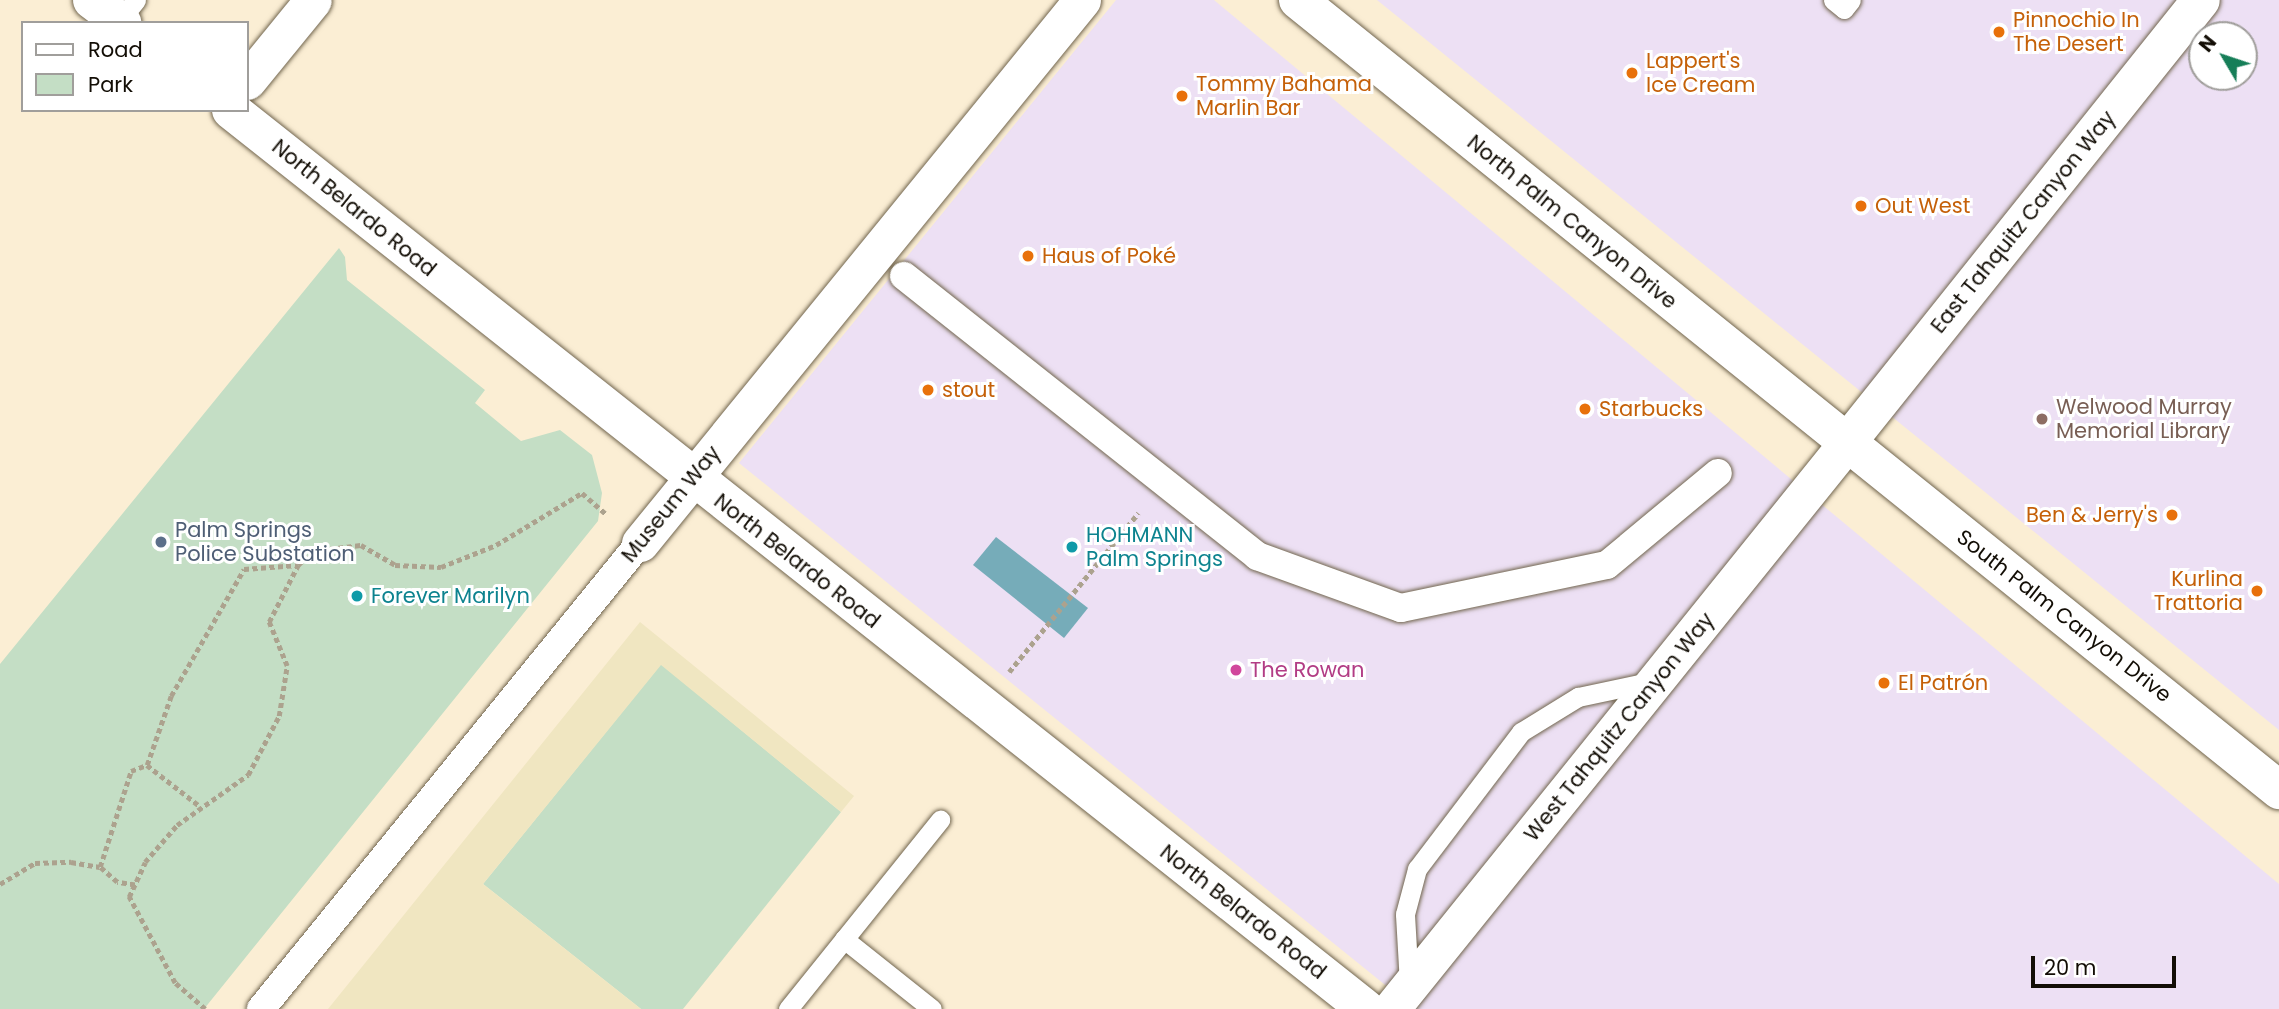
<!DOCTYPE html>
<html>
<head>
<meta charset="utf-8">
<style>
	body { margin:0 }
	#map { position:relative; width:2279px; height:1009px; overflow:hidden; background:#fbeed4; font-family:Poppins,sans-serif }
	div>[style] { position:absolute }
	.commercial>* { inset:0; background:#ede0f4 }
	.green>* { inset:0; background:#c4dec5 }
	.sand>* { inset:0; background:#f0e6c1 }
	.water>* { inset:0; background:#76acb9 }
	.path>* { height:4.5px; margin-top:-2.25px; transform-origin:0; background:repeating-linear-gradient(90deg,#aca28e 0 5px,transparent 0 8.5px) }
	.roads { filter:drop-shadow(0 0 2px #71654e) drop-shadow(0 0 2px #71654e) }
	.service>* { height:19px; margin:-9.5px; padding:0 9.5px; transform-origin:9.5px; border-radius:9.5px; background:#fff }
	.pedestrian>* { height:28px; margin:-14px; padding:0 14px; transform-origin:14px; border-radius:14px; background:#fff }
	.minor>* { height:37px; margin:-18.5px; padding:0 18.5px; transform-origin:18.5px; border-radius:18.5px; background:#fff }
	.tertiary>* { height:38px; margin:-19px; padding:0 19px; transform-origin:19px; border-radius:19px; background:#fff }
	.secondary>* { height:38px; margin:-19px; padding:0 19px; transform-origin:19px; border-radius:19px; background:#fff }
	.primary>* { height:38px; margin:-19px; padding:0 19px; transform-origin:19px; border-radius:19px; background:#fff }
	.dots>* { width:19px; height:19px; translate:-50% -50%; box-sizing:border-box; border:4px solid #fff; border-radius:50% }
	span { translate:-50% -50%; white-space:nowrap; text-align:center; line-height:1.15; -webkit-text-stroke:6px #fff; paint-order:stroke }
	.food-label { font-size:21px; color:#c56008 }
	.left { translate:0 -50%; text-align:left }
	.right { translate:-100% -50%; text-align:right }
	.street-label { font-size:21px; color:#120d05 }
	.education-label { font-size:21px; color:#785e54 }
	.service-label { font-size:21px; color:#4e5e75 }
	.culture-label { font-size:21px; color:#0d838f }
	.hotel-label { font-size:21px; color:#b23c85 }
	.legend { position:absolute; left:21px; top:21px; width:228px; height:91px; box-sizing:border-box; background:#fff; border:2px solid #a09e9b; margin:0; padding:9px 12px; list-style:none; font-size:21px; color:#120d05 }
	.legend li { display:flex; align-items:center; gap:14px; height:35px }
	.legend b { width:35px; border:2px solid #a09e9b }
	.north { position:absolute; left:2188px; top:21px; width:70px; height:70px; box-sizing:border-box; background:#fff; border:2px solid #a09e9b; border-radius:50%; rotate:309deg; font-size:19px; font-weight:700; line-height:28px; text-align:center; color:#120d05 }
	.north::after { content:''; display:block; margin:auto; width:24px; height:32px; background:#167e58; clip-path:polygon(50% 0,100% 100%,50% 72%,0 100%) }
	.scale { position:absolute; left:2031px; top:956px; width:145px; height:32px; box-sizing:border-box; border:4px solid #120d05; border-top:0; padding-left:9px; font-size:21px; line-height:24px; white-space:nowrap; color:#120d05; -webkit-text-stroke:5px #fff; paint-order:stroke }
</style>
</head>
<body>
<div id="map">
	<div class="commercial">
		<div style="clip-path:polygon(1116px 0,1214px 0,2279px 884px,2279px 1009px,1415px 1009px,739px 463px)"></div>
		<div style="clip-path:polygon(evenodd,1377px 0,2279px 0,2279px 730px,1377px 0,2202px 35px,2244px 35px,2244px 77px,2202px 77px,2202px 35px)"></div>
	</div>
	<div class="green">
		<div style="clip-path:polygon(339px 248px,345px 257px,347px 280px,485px 390px,475px 403px,521px 441px,560px 430px,592px 455px,602px 493px,598px 521px,204px 1009px,0 1009px,0 664px)"></div>
		<div style="clip-path:polygon(661px 664px,841px 812px,683px 1009px,641px 1009px,483px 884px)"></div>
	</div>
	<div class="sand">
		<div style="clip-path:polygon(640px 622px,854px 796px,841px 812px,661px 665px,483px 884px,641px 1009px,328px 1009px)"></div>
	</div>
	<div class="water">
		<div style="clip-path:polygon(996px 537px,1088px 608px,1064px 638px,973px 565px)"></div>
	</div>
	<div class="path">
		<div style="left:1009px;top:672px;width:205px;rotate:-50.9deg"></div>
		<div style="left:147px;top:765px;width:73px;rotate:-70.8deg"></div>
		<div style="left:171px;top:696px;width:146px;rotate:-60.1deg"></div>
		<div style="left:244px;top:569px;width:54px;rotate:-4.2deg"></div>
		<div style="left:0;top:884px;width:41px;rotate:-31deg"></div>
		<div style="left:35px;top:863px;width:36px;rotate:-2deg"></div>
		<div style="left:71px;top:862px;width:29px;rotate:10deg"></div>
		<div style="left:135px;top:885px;width:18px;rotate:-171deg"></div>
		<div style="left:117px;top:882px;width:23px;rotate:-139deg"></div>
		<div style="left:100px;top:867px;width:101px;rotate:-72.1deg"></div>
		<div style="left:131px;top:771px;width:17px;rotate:-21deg"></div>
		<div style="left:147px;top:765px;width:68px;rotate:37.9deg"></div>
		<div style="left:205px;top:1009px;width:40px;rotate:-139deg"></div>
		<div style="left:175px;top:983px;width:98px;rotate:-118.1deg"></div>
		<div style="left:129px;top:897px;width:38px;rotate:-65deg"></div>
		<div style="left:145px;top:862px;width:49px;rotate:-49.1deg"></div>
		<div style="left:177px;top:825px;width:87px;rotate:-35.2deg"></div>
		<div style="left:248px;top:775px;width:67px;rotate:-62.3deg"></div>
		<div style="left:279px;top:716px;width:51px;rotate:-80.9deg"></div>
		<div style="left:287px;top:666px;width:48px;rotate:-112.2deg"></div>
		<div style="left:269px;top:622px;width:64px;rotate:-63deg"></div>
		<div style="left:298px;top:565px;width:21px;rotate:-43deg"></div>
		<div style="left:313px;top:551px;width:48px;rotate:-7.1deg"></div>
		<div style="left:361px;top:545px;width:39px;rotate:30deg"></div>
		<div style="left:395px;top:565px;width:46px;rotate:2.5deg"></div>
		<div style="left:441px;top:567px;width:59px;rotate:-21.8deg"></div>
		<div style="left:496px;top:545px;width:100px;rotate:-31.2deg"></div>
		<div style="left:582px;top:493px;width:33px;rotate:41deg"></div>
	</div>
	<div class="roads">
		<div class="service">
			<div style="left:1833px;top:0;width:14px;rotate:39deg"></div>
			<div style="left:1844px;top:9px;width:11px;rotate:-52deg"></div>
			<div style="left:119px;top:21px;width:27px;rotate:-51deg"></div>
			<div style="left:844px;top:939px;width:112px;rotate:38.5deg"></div>
			<div style="left:1409px;top:984px;width:70px;rotate:-93.3deg"></div>
			<div style="left:1405px;top:914px;width:47px;rotate:-75.1deg"></div>
			<div style="left:1417px;top:869px;width:172px;rotate:-52.8deg"></div>
			<div style="left:1521px;top:732px;width:67px;rotate:-31.6deg"></div>
			<div style="left:1578px;top:697px;width:77px;rotate:-12deg"></div>
			<div style="left:788px;top:1009px;width:243px;rotate:-51.2deg"></div>
		</div>
		<div class="pedestrian">
			<div style="left:904px;top:276px;width:451px;rotate:38.4deg"></div>
			<div style="left:1257px;top:556px;width:153px;rotate:19.9deg"></div>
			<div style="left:1401px;top:608px;width:210px;rotate:-11.8deg"></div>
			<div style="left:1607px;top:565px;width:144px;rotate:-39.7deg"></div>
			<div style="left:261px;top:1009px;width:620px;rotate:-50.89deg"></div>
		</div>
		<div class="minor">
			<div style="left:247px;top:81px;width:104px;rotate:-50.8deg"></div>
			<div style="left:640px;top:543px;width:700px;rotate:-50.85deg"></div>
			<div style="left:1391px;top:1009px;width:725px;rotate:-51.16deg"></div>
		</div>
		<div class="tertiary">
			<div style="left:92px;top:0;width:38px;rotate:37deg"></div>
			<div style="left:231px;top:110px;width:1448px;rotate:38.38deg"></div>
		</div>
		<div class="secondary">
			<div style="left:1846px;top:444px;width:568px;rotate:-51.36deg"></div>
		</div>
		<div class="primary">
			<div style="left:1298px;top:0;width:1260px;rotate:38.84deg"></div>
		</div>
	</div>
	<div class="dots">
		<div style="left:1999px;top:32px;background:#e8710a"></div>
		<div style="left:1632px;top:73px;background:#e8710a"></div>
		<div style="left:1182px;top:96px;background:#e8710a"></div>
		<div style="left:1861px;top:206px;background:#e8710a"></div>
		<div style="left:1028px;top:256px;background:#e8710a"></div>
		<div style="left:928px;top:390px;background:#e8710a"></div>
		<div style="left:1585px;top:409px;background:#e8710a"></div>
		<div style="left:2042px;top:419px;background:#8d6e63"></div>
		<div style="left:2172px;top:515px;background:#e8710a"></div>
		<div style="left:161px;top:542px;background:#5c6f8a"></div>
		<div style="left:1072px;top:547px;background:#0f9aa8"></div>
		<div style="left:2257px;top:591px;background:#e8710a"></div>
		<div style="left:357px;top:596px;background:#0f9aa8"></div>
		<div style="left:1236px;top:670px;background:#d1479c"></div>
		<div style="left:1884px;top:683px;background:#e8710a"></div>
	</div>
	<div class="food-label">
		<span class="left" style="left:2013px;top:32px">Pinnochio In<br>The Desert</span>
		<span class="left" style="left:1646px;top:73px">Lappert's<br>Ice Cream</span>
		<span class="left" style="left:1196px;top:96px">Tommy Bahama<br>Marlin Bar</span>
		<span class="left" style="left:1875px;top:206px">Out West</span>
		<span class="left" style="left:1042px;top:256px">Haus of Poké</span>
		<span class="left" style="left:942px;top:390px">stout</span>
		<span class="left" style="left:1599px;top:409px">Starbucks</span>
		<span class="right" style="left:2158px;top:515px">Ben &amp; Jerry's</span>
		<span class="right" style="left:2243px;top:591px">Kurlina<br>Trattoria</span>
		<span class="left" style="left:1898px;top:683px">El Patrón</span>
	</div>
	<div class="street-label">
		<span style="left:354px;top:208px;rotate:39deg">North Belardo Road</span>
		<span style="left:1572px;top:222px;rotate:39deg">North Palm Canyon Drive</span>
		<span style="left:2023px;top:222px;rotate:-51deg">East Tahquitz Canyon Way</span>
		<span style="left:671px;top:504px;rotate:-51deg">Museum Way</span>
		<span style="left:797px;top:561px;rotate:38deg">North Belardo Road</span>
		<span style="left:2064px;top:616px;rotate:38deg">South Palm Canyon Drive</span>
		<span style="left:1619px;top:727px;rotate:-51deg">West Tahquitz Canyon Way</span>
		<span style="left:1243px;top:912px;rotate:38deg">North Belardo Road</span>
	</div>
	<div class="education-label">
		<span class="left" style="left:2056px;top:419px">Welwood Murray<br>Memorial Library</span>
	</div>
	<div class="service-label">
		<span class="left" style="left:175px;top:542px">Palm Springs<br>Police Substation</span>
	</div>
	<div class="culture-label">
		<span class="left" style="left:1086px;top:547px">HOHMANN<br>Palm Springs</span>
		<span class="left" style="left:371px;top:596px">Forever Marilyn</span>
	</div>
	<div class="hotel-label">
		<span class="left" style="left:1250px;top:670px">The Rowan</span>
	</div>
	<ul class="legend">
	<li><b style="height:9px;background:#fff"></b>Road</li>
	<li><b style="height:19px;background:#c4dec5"></b>Park</li>
	</ul>
	<div class="north">N</div>
	<div class="scale">20 m</div>
</div>
</body>
</html>
